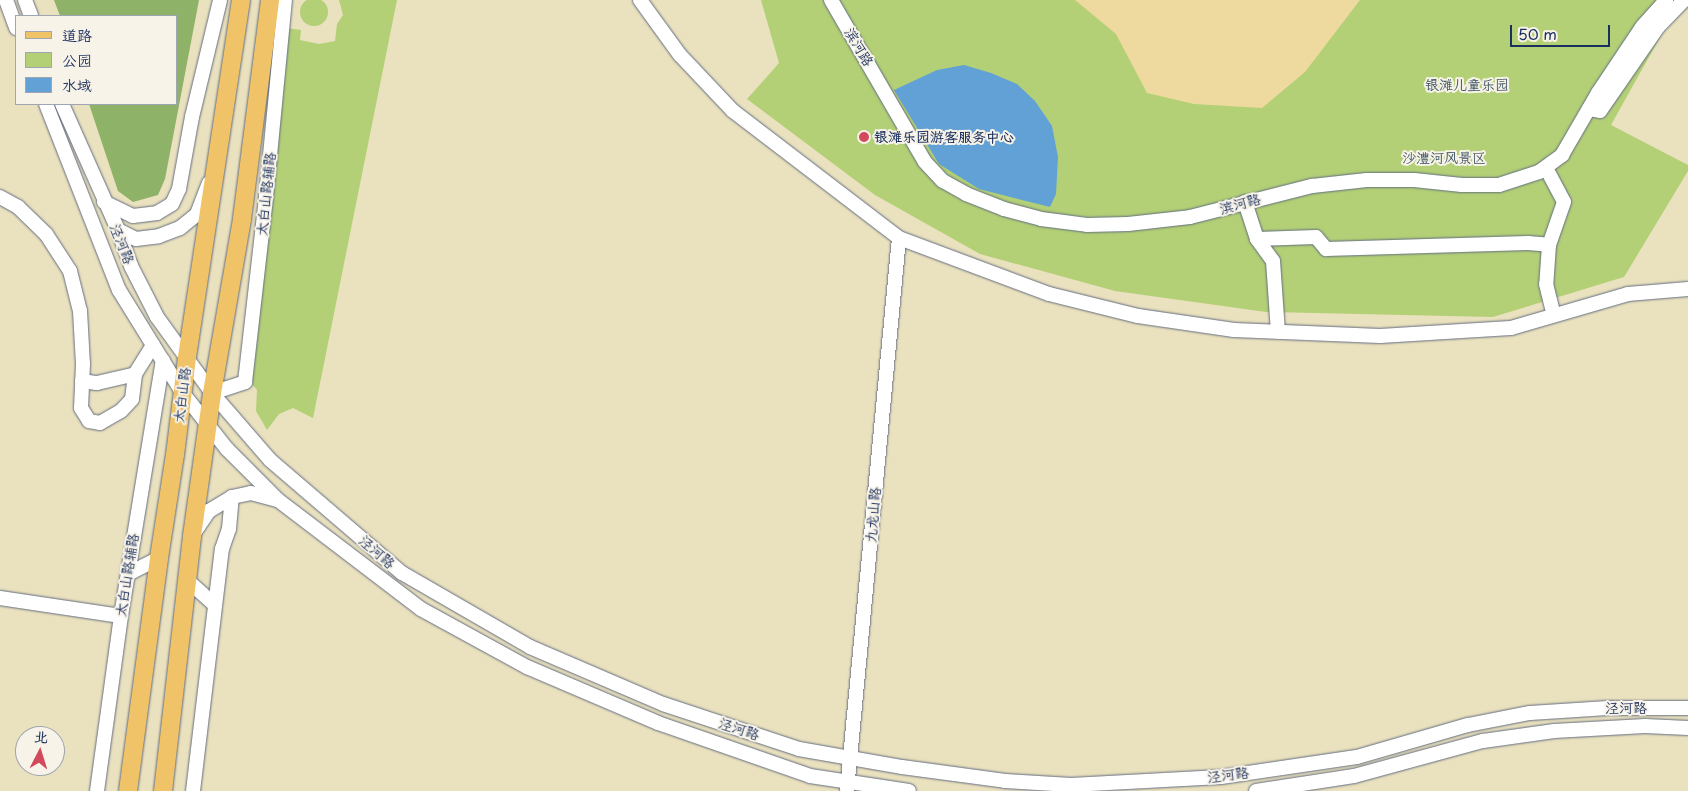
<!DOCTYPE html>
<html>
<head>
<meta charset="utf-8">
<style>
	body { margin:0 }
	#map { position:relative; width:1688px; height:791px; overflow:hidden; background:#eae1be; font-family:"Playpen Sans","LXGW WenKai TC",sans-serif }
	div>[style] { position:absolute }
	.green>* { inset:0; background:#b3d076 }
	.round { border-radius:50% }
	.forest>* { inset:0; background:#8eb267 }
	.sand>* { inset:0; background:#eeda9e }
	.water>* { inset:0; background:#62a1d5 }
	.roads { filter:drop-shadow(0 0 1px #636d80) drop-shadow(0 0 1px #636d80) }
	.minor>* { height:14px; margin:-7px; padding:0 7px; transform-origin:7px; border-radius:7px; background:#fff }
	.major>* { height:18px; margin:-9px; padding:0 9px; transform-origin:9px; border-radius:9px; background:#f0c369 }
	.dots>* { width:14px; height:14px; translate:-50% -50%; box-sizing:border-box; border:2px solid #f7f3e8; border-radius:50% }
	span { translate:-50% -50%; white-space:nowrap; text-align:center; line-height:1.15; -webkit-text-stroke:4px #f7f3e8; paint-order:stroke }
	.street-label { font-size:14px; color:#1b2f5e }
	.park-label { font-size:14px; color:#415764 }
	.poi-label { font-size:14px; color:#1b2f5e; font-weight:700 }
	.left { translate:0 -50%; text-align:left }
	.legend { position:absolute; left:15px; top:15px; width:162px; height:90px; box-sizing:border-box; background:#f7f3e8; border:1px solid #9fa5b1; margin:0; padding:6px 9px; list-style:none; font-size:15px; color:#1b2f5e }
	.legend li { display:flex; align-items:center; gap:10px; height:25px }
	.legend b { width:25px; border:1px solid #9fa5b1 }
	.north { position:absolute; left:15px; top:726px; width:50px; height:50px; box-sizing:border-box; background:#f7f3e8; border:1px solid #9fa5b1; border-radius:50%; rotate:5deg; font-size:14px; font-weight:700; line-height:20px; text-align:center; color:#1b2f5e }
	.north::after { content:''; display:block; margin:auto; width:18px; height:22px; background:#d1495b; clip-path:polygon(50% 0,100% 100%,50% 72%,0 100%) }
	.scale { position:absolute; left:1510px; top:25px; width:100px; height:22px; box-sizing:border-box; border:2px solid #1b2f5e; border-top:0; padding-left:6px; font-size:15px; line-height:18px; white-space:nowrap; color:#1b2f5e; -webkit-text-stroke:4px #f7f3e8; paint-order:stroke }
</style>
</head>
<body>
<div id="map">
	<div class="green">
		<div class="round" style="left:300px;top:-2px;width:28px;height:28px"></div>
		<div style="clip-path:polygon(339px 0,397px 0,313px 418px,293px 408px,279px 414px,267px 430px,256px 411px,257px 390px,250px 382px,286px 28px,301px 30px,300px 40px,319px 44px,335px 41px,337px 24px,343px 15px)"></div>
		<div style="clip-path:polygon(761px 0,1688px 0,1688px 7px,1664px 30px,1611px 125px,1688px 165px,1688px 171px,1624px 277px,1493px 317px,1266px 312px,1115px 291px,980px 254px,875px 195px,747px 99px,779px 63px)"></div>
	</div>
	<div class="forest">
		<div style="clip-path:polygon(54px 0,199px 0,165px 179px,158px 195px,133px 202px,118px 191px,89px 104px,176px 104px,176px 16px,60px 16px)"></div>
	</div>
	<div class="sand">
		<div style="clip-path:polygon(1075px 0,1360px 0,1305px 72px,1262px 108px,1194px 104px,1147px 93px,1116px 34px)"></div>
	</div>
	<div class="water">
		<div style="clip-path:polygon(964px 65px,991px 73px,1017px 84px,1035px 101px,1052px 126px,1058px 157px,1056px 194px,1050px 207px,979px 189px,939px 164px,894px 90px,937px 70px)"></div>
	</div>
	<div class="roads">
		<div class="minor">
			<div style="left:6px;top:0;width:30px;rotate:70deg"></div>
			<div style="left:25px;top:0;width:17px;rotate:69deg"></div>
			<div style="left:640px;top:0;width:68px;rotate:54deg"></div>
			<div style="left:680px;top:55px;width:77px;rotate:46.6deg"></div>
			<div style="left:733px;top:111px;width:209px;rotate:37.4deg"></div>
			<div style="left:899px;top:238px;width:160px;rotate:20.5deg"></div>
			<div style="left:1049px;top:294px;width:92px;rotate:13.9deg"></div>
			<div style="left:1138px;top:316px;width:97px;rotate:8.3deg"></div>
			<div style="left:1234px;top:330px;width:146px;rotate:2.4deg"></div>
			<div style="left:1380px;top:336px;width:131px;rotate:-3.5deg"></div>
			<div style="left:1511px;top:328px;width:122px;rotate:-16.2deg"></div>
			<div style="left:1628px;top:294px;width:60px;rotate:-4.8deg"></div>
			<div style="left:831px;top:0;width:187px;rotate:59.9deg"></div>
			<div style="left:925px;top:162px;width:26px;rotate:47deg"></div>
			<div style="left:943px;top:181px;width:26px;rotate:29deg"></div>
			<div style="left:966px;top:194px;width:41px;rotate:21.5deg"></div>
			<div style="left:1004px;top:209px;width:38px;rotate:15deg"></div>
			<div style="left:1041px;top:219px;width:46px;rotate:7.4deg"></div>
			<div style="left:1087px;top:225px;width:41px;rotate:-1.4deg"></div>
			<div style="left:1128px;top:224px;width:62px;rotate:-6.4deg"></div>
			<div style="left:1190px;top:217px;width:126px;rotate:-14.3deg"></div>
			<div style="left:1312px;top:186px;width:55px;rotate:-6.2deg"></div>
			<div style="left:1367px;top:180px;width:47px"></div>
			<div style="left:1414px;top:180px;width:48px;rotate:5.9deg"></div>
			<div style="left:1462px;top:185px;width:37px"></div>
			<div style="left:1499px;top:185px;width:42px;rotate:-18deg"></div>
			<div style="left:1539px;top:172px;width:29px;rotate:-36deg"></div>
			<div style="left:1562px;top:155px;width:72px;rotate:-59.9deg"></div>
			<div style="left:1598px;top:93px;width:79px;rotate:-56.3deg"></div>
			<div style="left:1642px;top:27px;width:36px;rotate:-48deg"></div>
			<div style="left:46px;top:104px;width:200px;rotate:68.6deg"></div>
			<div style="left:119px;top:290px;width:120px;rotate:58.3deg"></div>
			<div style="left:182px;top:392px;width:73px;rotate:51.7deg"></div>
			<div style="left:227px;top:449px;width:72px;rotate:45deg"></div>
			<div style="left:278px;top:500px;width:180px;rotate:37.3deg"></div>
			<div style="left:421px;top:609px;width:121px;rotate:28.7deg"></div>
			<div style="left:527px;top:667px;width:142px;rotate:23.1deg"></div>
			<div style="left:658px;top:723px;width:161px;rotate:19.2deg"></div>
			<div style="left:810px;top:776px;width:100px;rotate:8.6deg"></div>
			<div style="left:62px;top:104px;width:138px;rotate:66deg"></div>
			<div style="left:118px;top:230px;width:38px;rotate:70deg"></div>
			<div style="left:131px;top:266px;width:57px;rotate:63deg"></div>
			<div style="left:157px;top:317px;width:94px;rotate:54.1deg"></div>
			<div style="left:212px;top:393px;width:89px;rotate:49.1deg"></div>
			<div style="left:270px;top:460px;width:174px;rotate:40.6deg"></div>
			<div style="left:402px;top:573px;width:148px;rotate:30deg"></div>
			<div style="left:530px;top:647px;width:145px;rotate:23.2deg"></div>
			<div style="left:663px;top:704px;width:143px;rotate:18.3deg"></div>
			<div style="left:799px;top:749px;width:105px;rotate:9.9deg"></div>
			<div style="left:902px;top:767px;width:104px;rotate:7.7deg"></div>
			<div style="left:1005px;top:781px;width:66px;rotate:3.5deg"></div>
			<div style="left:1071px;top:785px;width:150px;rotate:-3.1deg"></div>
			<div style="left:1221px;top:777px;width:137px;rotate:-8.4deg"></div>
			<div style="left:1357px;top:757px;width:116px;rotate:-16.1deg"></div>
			<div style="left:1468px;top:725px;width:63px;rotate:-11deg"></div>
			<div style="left:1530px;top:713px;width:78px;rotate:-3.7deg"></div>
			<div style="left:1608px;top:708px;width:80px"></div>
			<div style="left:1589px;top:109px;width:11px;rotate:10deg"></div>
			<div style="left:1600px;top:111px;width:102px;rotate:-55.4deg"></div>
			<div style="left:1658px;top:27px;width:37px;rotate:-46deg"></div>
			<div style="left:1546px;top:168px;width:38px;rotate:62deg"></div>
			<div style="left:1564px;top:202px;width:46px;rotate:109.2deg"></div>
			<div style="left:1549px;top:245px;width:39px;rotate:94deg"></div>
			<div style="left:1546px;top:284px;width:32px;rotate:76deg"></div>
			<div style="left:0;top:197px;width:21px;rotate:29deg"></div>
			<div style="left:18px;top:207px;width:39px;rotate:44deg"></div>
			<div style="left:46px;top:234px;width:44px;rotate:57deg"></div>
			<div style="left:70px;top:271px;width:41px;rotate:76deg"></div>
			<div style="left:80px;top:311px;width:53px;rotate:86.8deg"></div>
			<div style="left:83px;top:364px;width:44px;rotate:92.6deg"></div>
			<div style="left:81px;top:408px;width:15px;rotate:58deg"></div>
			<div style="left:89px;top:421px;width:11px;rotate:10deg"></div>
			<div style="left:100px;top:423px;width:24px;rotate:-30deg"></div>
			<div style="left:121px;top:411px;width:16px;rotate:-47deg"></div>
			<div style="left:132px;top:399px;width:25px;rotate:-83deg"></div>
			<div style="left:135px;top:374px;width:34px;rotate:-58deg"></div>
			<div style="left:104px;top:202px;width:32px;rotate:26deg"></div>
			<div style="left:133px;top:216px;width:24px;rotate:-7deg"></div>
			<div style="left:157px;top:213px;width:17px;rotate:-31deg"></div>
			<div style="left:172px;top:204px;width:17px;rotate:-65deg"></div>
			<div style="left:179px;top:189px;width:73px;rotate:-79.8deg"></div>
			<div style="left:192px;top:117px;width:120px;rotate:-76.5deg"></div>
			<div style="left:1245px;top:202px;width:39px;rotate:72deg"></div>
			<div style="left:1257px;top:239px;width:27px;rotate:54deg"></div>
			<div style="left:1273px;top:261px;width:71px;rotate:86deg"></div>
			<div style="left:118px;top:230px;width:20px;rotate:27deg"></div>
			<div style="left:136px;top:239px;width:23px;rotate:-7deg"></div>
			<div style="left:159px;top:236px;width:22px;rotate:-21deg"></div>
			<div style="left:180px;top:228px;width:22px;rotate:-39deg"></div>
			<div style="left:197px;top:214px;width:33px;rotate:-69deg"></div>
			<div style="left:1257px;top:239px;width:59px;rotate:-1.9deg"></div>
			<div style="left:1316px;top:237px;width:16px;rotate:50deg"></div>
			<div style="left:1326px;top:249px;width:202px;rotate:-1.7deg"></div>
			<div style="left:1528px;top:243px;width:21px;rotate:5deg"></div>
			<div style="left:82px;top:381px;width:15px;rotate:8deg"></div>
			<div style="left:97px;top:383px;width:39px;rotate:-13deg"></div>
			<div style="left:212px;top:393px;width:35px;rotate:-18deg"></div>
			<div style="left:245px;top:382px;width:186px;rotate:-83.5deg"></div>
			<div style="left:266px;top:197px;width:198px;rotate:-84.5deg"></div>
			<div style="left:194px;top:533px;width:27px;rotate:-56deg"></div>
			<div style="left:209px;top:511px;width:27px;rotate:-31deg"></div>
			<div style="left:232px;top:497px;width:19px;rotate:-12deg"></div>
			<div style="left:251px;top:493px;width:27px;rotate:15deg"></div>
			<div style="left:128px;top:574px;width:35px;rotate:-27deg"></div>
			<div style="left:186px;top:579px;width:39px;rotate:42deg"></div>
			<div style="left:0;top:598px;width:122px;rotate:8.5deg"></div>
			<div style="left:847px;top:790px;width:554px;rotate:-84.62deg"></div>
			<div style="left:97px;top:791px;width:177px;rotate:-82.2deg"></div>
			<div style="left:121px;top:616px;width:259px;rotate:-80.7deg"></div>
			<div style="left:193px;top:791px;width:244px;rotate:-83.2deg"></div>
			<div style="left:222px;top:549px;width:21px;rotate:-71deg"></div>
			<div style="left:229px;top:529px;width:32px;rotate:-85deg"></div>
			<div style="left:1256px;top:791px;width:99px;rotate:-8.7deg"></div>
			<div style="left:1354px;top:776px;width:134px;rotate:-15.2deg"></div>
			<div style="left:1483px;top:741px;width:72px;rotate:-8deg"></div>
			<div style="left:1554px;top:731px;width:91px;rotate:-3.1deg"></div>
			<div style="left:1645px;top:726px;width:43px;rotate:2.7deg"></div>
		</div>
		<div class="major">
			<div style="left:128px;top:791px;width:235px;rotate:-82.4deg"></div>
			<div style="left:159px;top:558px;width:104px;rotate:-81.2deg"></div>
			<div style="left:175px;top:455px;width:99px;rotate:-83deg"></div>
			<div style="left:187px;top:357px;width:361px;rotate:-81.4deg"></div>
			<div style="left:163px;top:791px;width:257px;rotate:-83.5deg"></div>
			<div style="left:192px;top:536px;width:144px;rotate:-82deg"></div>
			<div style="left:212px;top:393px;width:177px;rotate:-80.2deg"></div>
			<div style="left:242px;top:219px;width:221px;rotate:-82.7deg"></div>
		</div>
	</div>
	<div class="dots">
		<div style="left:864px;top:137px;background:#d1495b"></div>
	</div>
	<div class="street-label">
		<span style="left:859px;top:47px;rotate:59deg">滨河路</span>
		<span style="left:266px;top:194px;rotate:-84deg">太白山路辅路</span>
		<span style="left:1240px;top:204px;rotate:-15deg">滨河路</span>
		<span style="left:122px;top:244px;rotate:68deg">泾河路</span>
		<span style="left:182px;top:395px;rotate:-83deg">太白山路</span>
		<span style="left:873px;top:515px;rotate:-85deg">九龙山路</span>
		<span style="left:377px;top:552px;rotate:41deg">泾河路</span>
		<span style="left:127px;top:575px;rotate:-81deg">太白山路辅路</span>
		<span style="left:1626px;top:708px">泾河路</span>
		<span style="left:739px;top:729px;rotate:18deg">泾河路</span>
		<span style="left:1228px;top:775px;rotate:-7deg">泾河路</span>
	</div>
	<div class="park-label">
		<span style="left:1467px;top:85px">银滩儿童乐园</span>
		<span style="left:1444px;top:158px">沙澧河风景区</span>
	</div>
	<div class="poi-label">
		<span class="left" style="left:874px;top:137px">银滩乐园游客服务中心</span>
	</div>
	<ul class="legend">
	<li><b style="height:6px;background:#f0c369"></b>道路</li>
	<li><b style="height:14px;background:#b3d076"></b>公园</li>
	<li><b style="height:14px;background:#62a1d5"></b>水域</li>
	</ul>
	<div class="north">北</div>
	<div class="scale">50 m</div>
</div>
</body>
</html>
